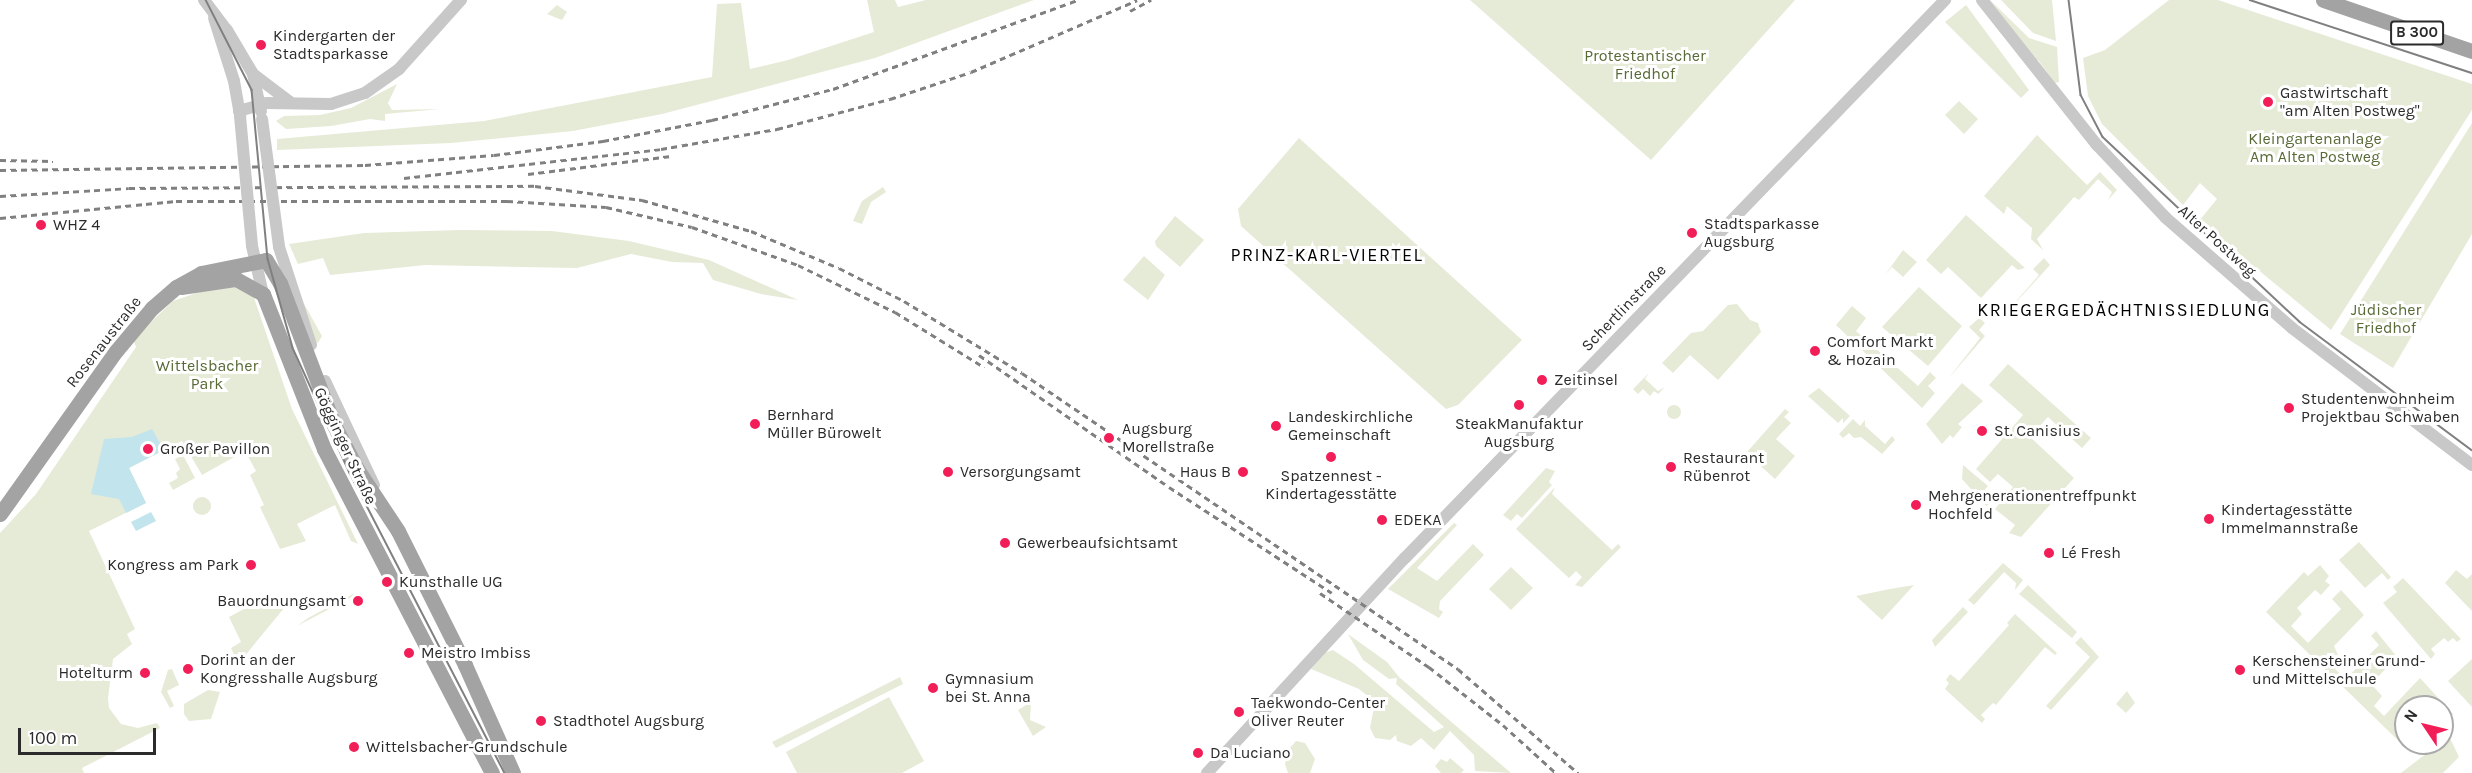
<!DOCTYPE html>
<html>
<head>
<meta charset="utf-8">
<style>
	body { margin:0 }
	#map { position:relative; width:2472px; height:773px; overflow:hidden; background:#fff; font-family:Karla,sans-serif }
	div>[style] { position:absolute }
	.green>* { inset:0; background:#e6ebd7 }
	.round { border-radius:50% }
	.water>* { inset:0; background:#c1e4ed }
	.minor>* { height:12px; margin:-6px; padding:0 6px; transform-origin:6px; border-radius:6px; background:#c8c8c8 }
	.major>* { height:15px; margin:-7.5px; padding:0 7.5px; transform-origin:7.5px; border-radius:7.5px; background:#a3a3a3 }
	.tram>* { height:1.5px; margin:-0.75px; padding:0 0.75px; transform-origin:0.75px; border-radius:0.75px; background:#808080 }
	.rail>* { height:3px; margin-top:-1.5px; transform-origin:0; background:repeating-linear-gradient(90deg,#808080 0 6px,transparent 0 10.5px) }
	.minor-bridge>* { height:12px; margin:-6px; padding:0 6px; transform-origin:6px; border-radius:6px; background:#c8c8c8 }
	.dots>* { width:16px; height:16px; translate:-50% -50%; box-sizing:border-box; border:3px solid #fff; border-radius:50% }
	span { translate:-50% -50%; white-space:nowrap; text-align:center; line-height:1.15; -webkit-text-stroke:6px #fff; paint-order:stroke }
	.shield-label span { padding:2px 4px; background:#fff; border:2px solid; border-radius:4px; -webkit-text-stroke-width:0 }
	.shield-label { font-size:15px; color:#2b2b2b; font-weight:700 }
	.poi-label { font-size:16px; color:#2b2b2b }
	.left { translate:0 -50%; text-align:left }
	.right { translate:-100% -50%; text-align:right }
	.park-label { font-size:16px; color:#586a36 }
	.street-label { font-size:16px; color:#2b2b2b }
	.neighbourhood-label { font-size:18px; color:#000; letter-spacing:1.5px }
	.north { position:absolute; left:2394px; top:695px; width:60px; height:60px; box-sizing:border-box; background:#fff; border:2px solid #aaa; border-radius:50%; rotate:305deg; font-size:16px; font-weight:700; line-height:24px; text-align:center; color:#2b2b2b }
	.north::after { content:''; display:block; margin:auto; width:21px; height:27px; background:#f21e58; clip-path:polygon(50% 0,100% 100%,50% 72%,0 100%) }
	.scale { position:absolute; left:18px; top:728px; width:138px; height:27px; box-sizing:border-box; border:3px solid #2b2b2b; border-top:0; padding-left:8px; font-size:18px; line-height:21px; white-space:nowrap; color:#2b2b2b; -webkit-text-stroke:4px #fff; paint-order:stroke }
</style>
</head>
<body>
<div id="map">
	<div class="green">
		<div style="clip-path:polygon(867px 0,895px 0,898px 7px,926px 0,1034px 0,875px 58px,662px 114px,573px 131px,451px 143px,277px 150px,277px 139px,484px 121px,712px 77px,717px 4px,741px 3px,750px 69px,788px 60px,874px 32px)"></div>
		<div style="clip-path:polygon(1470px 0,1795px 0,1651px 160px)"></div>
		<div style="clip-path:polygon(1990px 0,2029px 38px,2057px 47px,2059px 82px,2055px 83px,2038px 60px,2035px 62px)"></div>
		<div style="clip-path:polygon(2001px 0,2052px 0,2056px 41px,2033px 33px)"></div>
		<div style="clip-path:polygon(2169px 0,2218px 0,2472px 84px,2472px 110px,2331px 330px,2199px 221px,2217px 199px,2200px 183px,2183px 205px,2102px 124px,2088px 96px,2083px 58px,2105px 50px)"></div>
		<div style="clip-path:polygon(557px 5px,567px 12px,562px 20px,547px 14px)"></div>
		<div style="clip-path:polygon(1966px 5px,2029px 90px,2021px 98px,1945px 22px)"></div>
		<div style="clip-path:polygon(397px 84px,388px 103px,392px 110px,440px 109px,385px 114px,385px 121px,370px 119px,331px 126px,286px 129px,276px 121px,284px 116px,320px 115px,351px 108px)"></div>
		<div style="clip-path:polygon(1959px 101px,1978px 119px,1964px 134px,1945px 115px)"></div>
		<div style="clip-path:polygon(2472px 123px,2472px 234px,2393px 368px,2340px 334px)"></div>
		<div style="clip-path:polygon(2037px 135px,2087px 185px,2100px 172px,2117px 190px,2108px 200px,2112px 192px,2098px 179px,2079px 200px,2074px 197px,2037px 239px,2043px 250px,2031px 239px,2032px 228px,2007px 206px,2004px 214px,1984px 196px)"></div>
		<div style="clip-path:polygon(1299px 138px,1522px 340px,1458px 405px,1446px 409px,1241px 226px,1238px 209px)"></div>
		<div style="clip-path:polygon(883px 187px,886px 192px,871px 202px,862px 224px,853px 221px,862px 201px)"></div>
		<div style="clip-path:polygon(1966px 215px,2025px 268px,2018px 270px,2012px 265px,1981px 298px,1948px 267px,1941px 274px,1926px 260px)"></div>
		<div style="clip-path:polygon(1175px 216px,1204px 240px,1180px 267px,1156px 246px,1155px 241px)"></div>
		<div style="clip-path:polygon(460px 230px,552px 231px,629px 241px,709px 260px,798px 300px,761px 294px,713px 280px,703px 263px,672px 262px,631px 254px,577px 268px,425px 265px,330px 275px,323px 258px,298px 264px,289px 244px,364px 233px)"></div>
		<div style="clip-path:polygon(1903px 250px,1917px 262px,1903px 277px,1892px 267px,1885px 275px)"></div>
		<div style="clip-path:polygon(1144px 256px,1165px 275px,1148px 300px,1123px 280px)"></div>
		<div style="clip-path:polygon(2044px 258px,2050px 265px,1997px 323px,2039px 275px,2033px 269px)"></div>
		<div style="clip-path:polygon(228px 282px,252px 292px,292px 409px,358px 544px,351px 541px,335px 505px,297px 524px,306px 541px,280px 549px,260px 507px,264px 505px,250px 475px,256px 471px,245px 451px,202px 475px,182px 441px,129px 468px,146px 503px,89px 531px,135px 629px,127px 634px,132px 644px,113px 659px,108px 698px,109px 708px,121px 724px,138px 728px,157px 723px,160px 728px,82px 768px,84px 773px,0 773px,0 533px,36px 494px,136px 347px,133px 339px,173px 301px)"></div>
		<div style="clip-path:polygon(1919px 287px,1962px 326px,1928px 366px,1882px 327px)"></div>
		<div style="clip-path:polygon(303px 302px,322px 336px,318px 343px,316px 342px)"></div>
		<div style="clip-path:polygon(1737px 304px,1750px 320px,1758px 323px,1761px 332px,1718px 380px,1690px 355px,1673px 373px,1662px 363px,1691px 333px,1703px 331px,1728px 305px)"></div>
		<div style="clip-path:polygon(1852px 306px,1866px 318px,1856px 331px,1918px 386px,1930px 372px,1936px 378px,1928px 386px,1935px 393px,1922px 408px,1836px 325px)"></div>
		<div style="clip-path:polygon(1979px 318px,1985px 323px,1979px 330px,1985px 336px,1948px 379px,1980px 338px,1969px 327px)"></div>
		<div style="clip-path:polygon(2008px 364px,2091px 438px,2082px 448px,2048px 417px,2030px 437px,2074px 478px,2021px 537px,2009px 533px,2015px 525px,1995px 509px,2013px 487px,1998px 474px,1990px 482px,1976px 469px,2023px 415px,1989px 385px)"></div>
		<div style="clip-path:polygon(1649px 373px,1645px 379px,1658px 391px,1665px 387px,1658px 394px,1654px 391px,1650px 396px,1643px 389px,1638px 394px,1633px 389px)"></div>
		<div style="clip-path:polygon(1962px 383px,1983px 401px,1958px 424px,1962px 427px,1953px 438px,1950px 435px,1942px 444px,1926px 424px)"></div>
		<div style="clip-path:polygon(1819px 388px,1850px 416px,1843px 423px,1843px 418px,1838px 423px,1808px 396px)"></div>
		<div class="round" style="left:1667px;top:405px;width:14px;height:14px"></div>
		<div style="clip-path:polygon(1785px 409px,1789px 412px,1784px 417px,1791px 423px,1776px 439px,1795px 456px,1775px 479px,1754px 460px,1747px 466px,1740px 460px)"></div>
		<div style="clip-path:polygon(1853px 419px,1860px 426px,1865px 420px,1865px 426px,1885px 444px,1892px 436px,1895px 440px,1882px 454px,1861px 437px,1854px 438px,1849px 433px,1843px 438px,1839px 434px)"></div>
		<div style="clip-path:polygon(183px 455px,195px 478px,173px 490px,169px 483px,178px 478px,176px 473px,180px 469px,175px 459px)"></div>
		<div style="clip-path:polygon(1963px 465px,1988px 486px,1979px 496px,1991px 507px,1989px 509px,1962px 479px)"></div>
		<div style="clip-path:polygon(1546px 468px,1555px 471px,1549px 482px,1552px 485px,1522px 518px,1517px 514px,1511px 521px,1503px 515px)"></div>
		<div style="clip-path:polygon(1555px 487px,1552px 494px,1612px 550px,1618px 544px,1621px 547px,1582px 587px,1575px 585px,1582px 577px,1576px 571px,1569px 578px,1516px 529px)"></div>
		<div class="round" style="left:193px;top:497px;width:18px;height:18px"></div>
		<div style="clip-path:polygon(1454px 523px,1457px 525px,1417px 568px,1437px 581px,1473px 544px,1484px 555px,1440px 601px,1439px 609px,1443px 612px,1439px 618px,1388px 589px)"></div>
		<div style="clip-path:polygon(2359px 542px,2391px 577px,2388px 580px,2382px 573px,2365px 588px,2339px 560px)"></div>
		<div style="clip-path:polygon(2003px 563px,2023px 580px,2015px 590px,2016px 583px,2004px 572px,1974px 605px,1968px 600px)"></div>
		<div style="clip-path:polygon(2320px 565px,2329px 576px,2325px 581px,2330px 585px,2321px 595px,2315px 590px,2297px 608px,2302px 614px,2291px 626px,2308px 643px,2341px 609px,2332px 599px,2341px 590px,2364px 615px,2334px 646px,2341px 662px,2335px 669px,2346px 679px,2379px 645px,2371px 636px,2376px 631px,2397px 657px,2371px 684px,2382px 696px,2374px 706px,2384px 716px,2420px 678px,2453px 714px,2442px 724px,2442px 707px,2406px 707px,2406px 743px,2420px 743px,2410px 752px,2266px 612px,2304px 572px,2308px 576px)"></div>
		<div style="clip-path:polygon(1511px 567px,1533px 588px,1511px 610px,1489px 589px)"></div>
		<div style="clip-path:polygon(2456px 570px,2467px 579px,2472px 574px,2472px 611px,2445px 583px)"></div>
		<div style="clip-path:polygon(2403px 578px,2461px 639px,2457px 642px,2453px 638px,2448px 642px,2444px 638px,2431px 649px,2435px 654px,2431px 659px,2383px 603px,2397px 592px,2393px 587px)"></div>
		<div style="clip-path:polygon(1914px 585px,1882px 620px,1856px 596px,1890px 589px)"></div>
		<div style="clip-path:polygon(2028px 585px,2077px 632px,2072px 638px,2019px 594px)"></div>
		<div style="clip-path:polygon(353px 594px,354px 596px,297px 626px,308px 618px)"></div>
		<div style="clip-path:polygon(269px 598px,271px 605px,281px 601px,285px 607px,238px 664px,231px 648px,241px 642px,229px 617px,255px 603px,258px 608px)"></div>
		<div style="clip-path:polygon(1963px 607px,1968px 612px,1935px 647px,1932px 640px)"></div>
		<div style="clip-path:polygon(2015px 614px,2057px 653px,2055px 655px,2045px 647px,1996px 705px,1993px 703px,1981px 715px,1985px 719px,1982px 723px,1945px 689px,1949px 683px,1946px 680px,1950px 674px,1959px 681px,2009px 625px,2007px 623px)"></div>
		<div style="clip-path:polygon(1348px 634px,1387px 662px,1399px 677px,1511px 773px,1475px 771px,1474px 755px,1450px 731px,1434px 750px,1421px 738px,1411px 746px,1397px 741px,1396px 735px,1390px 740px,1375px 738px,1370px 728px,1375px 702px,1359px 689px,1311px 669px,1324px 653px,1333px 650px,1354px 664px,1434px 732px,1444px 727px,1396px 684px,1397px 678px,1389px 679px,1363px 660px)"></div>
		<div style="clip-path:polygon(2081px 637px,2099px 657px,2051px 710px,2046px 706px,2090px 657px,2075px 643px)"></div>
		<div style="clip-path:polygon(2472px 659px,2472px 707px,2448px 681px)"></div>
		<div style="clip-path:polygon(172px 669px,179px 685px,167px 691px,174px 706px,170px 708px,161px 692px,168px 670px)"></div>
		<div style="clip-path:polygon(900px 677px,903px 684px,776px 748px,772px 742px)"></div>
		<div style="clip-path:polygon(208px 690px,220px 692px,211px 719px,189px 721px,184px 714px,184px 704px)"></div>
		<div style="clip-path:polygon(2127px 691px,2135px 703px,2126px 713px,2116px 704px)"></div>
		<div style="clip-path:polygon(889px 697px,924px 761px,902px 773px,797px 773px,786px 752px)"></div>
		<div style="clip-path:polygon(1031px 702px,1030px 720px,1046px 727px,1033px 736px,1018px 710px)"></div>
		<div style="clip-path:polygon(2449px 736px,2459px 757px,2443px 773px,2401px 773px)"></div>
		<div style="clip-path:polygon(1296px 741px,1305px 743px,1315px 759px,1310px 773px,1288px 773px,1285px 764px,1289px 749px)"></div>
		<div style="clip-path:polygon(1450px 758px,1464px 770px,1461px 773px,1441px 773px,1435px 766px,1441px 759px,1447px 762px)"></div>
	</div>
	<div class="water">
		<div style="clip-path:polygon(152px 429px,164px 450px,129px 468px,146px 503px,126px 513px,119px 499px,91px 494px,104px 439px,132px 437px)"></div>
		<div style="clip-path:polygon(151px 512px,156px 521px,136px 531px,131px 522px)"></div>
	</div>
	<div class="minor">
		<div style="left:204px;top:0;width:38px;rotate:53deg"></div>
		<div style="left:227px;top:30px;width:51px;rotate:59.4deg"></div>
		<div style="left:253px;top:74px;width:38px;rotate:78deg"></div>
		<div style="left:1982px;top:0;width:185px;rotate:51.6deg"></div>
		<div style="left:2097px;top:145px;width:100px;rotate:46.6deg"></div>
		<div style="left:2166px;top:218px;width:167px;rotate:41.1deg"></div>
		<div style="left:2292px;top:328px;width:226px;rotate:37.3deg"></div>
		<div style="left:214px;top:18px;width:66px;rotate:72.4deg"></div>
		<div style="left:234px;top:81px;width:36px;rotate:80deg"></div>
		<div style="left:253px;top:74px;width:46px;rotate:37.1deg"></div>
		<div style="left:239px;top:111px;width:29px;rotate:-16deg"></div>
		<div style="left:267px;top:103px;width:64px;rotate:0.9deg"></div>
		<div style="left:331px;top:104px;width:36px;rotate:-18deg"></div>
		<div style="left:365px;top:93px;width:42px;rotate:-35.2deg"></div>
		<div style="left:399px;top:69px;width:93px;rotate:-48.1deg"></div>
		<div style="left:252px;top:246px;width:49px;rotate:77.1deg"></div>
		<div style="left:279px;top:247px;width:103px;rotate:71.9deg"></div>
		<div style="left:325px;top:381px;width:115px;rotate:64.8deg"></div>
		<div style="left:1207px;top:773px;width:292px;rotate:-47.4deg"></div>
		<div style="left:1405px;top:558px;width:777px;rotate:-45.94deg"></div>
	</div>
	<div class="major">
		<div style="left:2323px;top:0;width:157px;rotate:18.9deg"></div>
		<div style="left:181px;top:287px;width:56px;rotate:-8.3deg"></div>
		<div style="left:236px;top:279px;width:31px;rotate:29deg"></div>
		<div style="left:263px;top:294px;width:167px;rotate:68.5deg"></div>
		<div style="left:324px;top:449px;width:365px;rotate:62.6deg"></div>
		<div style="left:0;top:514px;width:200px;rotate:-54.6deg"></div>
		<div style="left:116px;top:351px;width:56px;rotate:-50.1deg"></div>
		<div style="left:152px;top:308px;width:32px;rotate:-41deg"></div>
		<div style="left:176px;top:287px;width:29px;rotate:-29deg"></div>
		<div style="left:201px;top:273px;width:66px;rotate:-11.3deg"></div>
		<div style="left:266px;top:260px;width:27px;rotate:59deg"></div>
		<div style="left:280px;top:283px;width:152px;rotate:69.2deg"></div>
		<div style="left:334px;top:425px;width:50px;rotate:62.4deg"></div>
		<div style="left:357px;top:469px;width:74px;rotate:56.5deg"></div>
		<div style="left:398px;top:531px;width:150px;rotate:63.4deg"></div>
		<div style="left:465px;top:665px;width:118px;rotate:66deg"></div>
	</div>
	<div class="tram">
		<div style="left:206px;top:0;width:101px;rotate:62.9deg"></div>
		<div style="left:252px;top:90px;width:170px;rotate:84.6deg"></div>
		<div style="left:268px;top:259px;width:92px;rotate:74.3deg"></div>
		<div style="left:293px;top:348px;width:137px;rotate:65.5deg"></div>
		<div style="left:350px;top:473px;width:338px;rotate:62.7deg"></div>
		<div style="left:2069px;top:0;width:96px;rotate:82.8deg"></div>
		<div style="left:2081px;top:95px;width:47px;rotate:62.4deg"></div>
		<div style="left:2103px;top:137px;width:270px;rotate:43.2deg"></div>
		<div style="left:2300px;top:322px;width:214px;rotate:36.7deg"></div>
		<div style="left:2250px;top:0;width:234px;rotate:18.2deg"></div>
	</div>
	<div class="rail">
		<div style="left:1130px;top:11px;width:24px;rotate:-28deg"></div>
		<div style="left:0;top:160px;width:53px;rotate:1.1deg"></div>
		<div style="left:0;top:170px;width:365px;rotate:-0.8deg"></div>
		<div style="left:365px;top:165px;width:129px;rotate:-4.4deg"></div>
		<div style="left:494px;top:155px;width:110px;rotate:-7.3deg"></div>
		<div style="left:603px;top:141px;width:111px;rotate:-10.9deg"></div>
		<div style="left:712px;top:120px;width:125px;rotate:-14.4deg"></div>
		<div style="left:833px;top:89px;width:260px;rotate:-20deg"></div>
		<div style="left:528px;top:174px;width:144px;rotate:-7.2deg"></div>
		<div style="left:404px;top:178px;width:259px;rotate:-6.4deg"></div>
		<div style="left:661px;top:149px;width:118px;rotate:-9.8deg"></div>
		<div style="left:777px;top:129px;width:117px;rotate:-14.9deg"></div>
		<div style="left:890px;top:99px;width:85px;rotate:-18.4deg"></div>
		<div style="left:971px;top:72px;width:181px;rotate:-23.4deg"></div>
		<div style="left:0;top:196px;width:129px;rotate:-3.5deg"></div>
		<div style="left:129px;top:188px;width:406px;rotate:-0.3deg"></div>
		<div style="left:535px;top:186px;width:108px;rotate:7.5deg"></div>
		<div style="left:642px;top:200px;width:113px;rotate:15.9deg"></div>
		<div style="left:751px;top:231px;width:95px;rotate:22.8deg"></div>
		<div style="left:839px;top:268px;width:73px;rotate:26.9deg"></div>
		<div style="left:904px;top:301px;width:138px;rotate:31.4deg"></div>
		<div style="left:1022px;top:373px;width:527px;rotate:34.17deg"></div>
		<div style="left:1458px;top:669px;width:159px;rotate:40.9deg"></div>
		<div style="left:0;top:218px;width:177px;rotate:-5.5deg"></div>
		<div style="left:176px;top:201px;width:331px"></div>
		<div style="left:507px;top:201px;width:99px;rotate:3.5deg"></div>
		<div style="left:606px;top:207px;width:88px;rotate:13.1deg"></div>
		<div style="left:692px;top:227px;width:113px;rotate:19.7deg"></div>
		<div style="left:798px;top:265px;width:108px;rotate:25.9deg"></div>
		<div style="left:895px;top:312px;width:105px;rotate:31.7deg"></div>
		<div style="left:979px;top:355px;width:231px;rotate:34.8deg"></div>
		<div style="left:1169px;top:487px;width:194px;rotate:33deg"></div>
		<div style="left:1320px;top:593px;width:132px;rotate:34.2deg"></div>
		<div style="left:1429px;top:667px;width:94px;rotate:38.1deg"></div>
		<div style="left:1503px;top:725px;width:72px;rotate:42.2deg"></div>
	</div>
	<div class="minor-bridge">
		<div style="left:240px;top:116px;width:131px;rotate:84.7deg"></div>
		<div style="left:262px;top:119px;width:129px;rotate:82.4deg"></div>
	</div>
	<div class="dots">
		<div style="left:261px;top:45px;background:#f21e58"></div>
		<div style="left:2268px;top:102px;background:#f21e58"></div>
		<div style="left:41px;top:225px;background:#f21e58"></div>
		<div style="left:1692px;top:233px;background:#f21e58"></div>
		<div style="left:1815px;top:351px;background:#f21e58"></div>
		<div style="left:1542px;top:380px;background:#f21e58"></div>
		<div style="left:1519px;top:405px;background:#f21e58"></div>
		<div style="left:2289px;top:408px;background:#f21e58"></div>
		<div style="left:755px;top:424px;background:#f21e58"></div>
		<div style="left:1276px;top:426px;background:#f21e58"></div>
		<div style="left:1982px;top:431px;background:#f21e58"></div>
		<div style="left:1109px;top:438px;background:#f21e58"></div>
		<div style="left:148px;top:449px;background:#f21e58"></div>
		<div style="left:1331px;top:457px;background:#f21e58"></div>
		<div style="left:1671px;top:467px;background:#f21e58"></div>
		<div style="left:948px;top:472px;background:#f21e58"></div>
		<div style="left:1243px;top:472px;background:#f21e58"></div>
		<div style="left:1916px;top:505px;background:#f21e58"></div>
		<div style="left:2209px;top:519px;background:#f21e58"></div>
		<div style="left:1382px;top:520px;background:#f21e58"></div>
		<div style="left:1005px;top:543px;background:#f21e58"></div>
		<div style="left:2049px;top:553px;background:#f21e58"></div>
		<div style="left:251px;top:565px;background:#f21e58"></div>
		<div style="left:387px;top:582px;background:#f21e58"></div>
		<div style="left:358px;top:601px;background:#f21e58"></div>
		<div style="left:409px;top:653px;background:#f21e58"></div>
		<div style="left:188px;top:669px;background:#f21e58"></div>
		<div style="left:2240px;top:670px;background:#f21e58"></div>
		<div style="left:145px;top:673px;background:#f21e58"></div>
		<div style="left:933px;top:688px;background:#f21e58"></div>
		<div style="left:1239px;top:712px;background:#f21e58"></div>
		<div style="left:541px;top:721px;background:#f21e58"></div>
		<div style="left:354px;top:747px;background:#f21e58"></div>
		<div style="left:1198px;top:753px;background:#f21e58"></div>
	</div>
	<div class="shield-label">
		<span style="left:2417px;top:33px">B 300</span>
	</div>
	<div class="poi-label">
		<span class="left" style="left:273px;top:45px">Kindergarten der<br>Stadtsparkasse</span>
		<span class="left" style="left:2280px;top:102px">Gastwirtschaft<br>"am Alten Postweg"</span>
		<span class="left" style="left:1704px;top:233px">Stadtsparkasse<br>Augsburg</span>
		<span class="left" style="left:53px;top:225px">WHZ 4</span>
		<span class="left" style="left:1827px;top:351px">Comfort Markt<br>&amp; Hozain</span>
		<span class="left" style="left:1554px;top:380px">Zeitinsel</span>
		<span class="left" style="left:2301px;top:408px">Studentenwohnheim<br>Projektbau Schwaben</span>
		<span class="left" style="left:767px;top:424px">Bernhard<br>Müller Bürowelt</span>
		<span class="left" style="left:1288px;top:426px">Landeskirchliche<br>Gemeinschaft</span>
		<span style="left:1519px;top:433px">SteakManufaktur<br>Augsburg</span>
		<span class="left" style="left:1122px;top:438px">Augsburg<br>Morellstraße</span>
		<span class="left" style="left:1994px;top:431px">St. Canisius</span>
		<span class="left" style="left:160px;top:449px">Großer Pavillon</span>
		<span class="left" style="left:1683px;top:467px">Restaurant<br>Rübenrot</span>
		<span class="left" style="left:960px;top:472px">Versorgungsamt</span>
		<span class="right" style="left:1231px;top:472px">Haus B</span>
		<span style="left:1331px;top:485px">Spatzennest -<br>Kindertagesstätte</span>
		<span class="left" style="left:1928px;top:505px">Mehrgenerationentreffpunkt<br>Hochfeld</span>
		<span class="left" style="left:2221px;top:519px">Kindertagesstätte<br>Immelmannstraße</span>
		<span class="left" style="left:1394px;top:520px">EDEKA</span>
		<span class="left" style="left:1017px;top:543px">Gewerbeaufsichtsamt</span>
		<span class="left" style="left:2061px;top:553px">Lé Fresh</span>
		<span class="right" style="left:239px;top:565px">Kongress am Park</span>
		<span class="left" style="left:399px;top:582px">Kunsthalle UG</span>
		<span class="right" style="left:346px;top:601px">Bauordnungsamt</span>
		<span class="left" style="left:421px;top:653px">Meistro Imbiss</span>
		<span class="left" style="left:200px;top:669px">Dorint an der<br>Kongresshalle Augsburg</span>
		<span class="left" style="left:2252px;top:670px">Kerschensteiner Grund-<br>und Mittelschule</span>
		<span class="right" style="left:133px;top:673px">Hotelturm</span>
		<span class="left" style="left:945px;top:688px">Gymnasium<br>bei St. Anna</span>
		<span class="left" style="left:1251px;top:712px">Taekwondo-Center<br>Oliver Reuter</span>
		<span class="left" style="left:553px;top:721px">Stadthotel Augsburg</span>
		<span class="left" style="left:366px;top:747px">Wittelsbacher-Grundschule</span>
		<span class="left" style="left:1210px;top:753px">Da Luciano</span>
	</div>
	<div class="park-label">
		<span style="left:1645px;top:65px">Protestantischer<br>Friedhof</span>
		<span style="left:2315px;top:148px">Kleingartenanlage<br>Am Alten Postweg</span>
		<span style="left:2386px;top:319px">Jüdischer<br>Friedhof</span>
		<span style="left:207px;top:375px">Wittelsbacher<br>Park</span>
	</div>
	<div class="street-label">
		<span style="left:2217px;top:241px;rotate:42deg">Alter Postweg</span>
		<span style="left:1624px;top:308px;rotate:-46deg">Schertlinstraße</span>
		<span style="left:104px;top:342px;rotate:-52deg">Rosenaustraße</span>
		<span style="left:345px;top:446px;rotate:65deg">Gögginger Straße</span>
	</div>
	<div class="neighbourhood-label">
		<span style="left:1327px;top:255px">PRINZ-KARL-VIERTEL</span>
		<span style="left:2124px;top:310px">KRIEGERGEDÄCHTNISSIEDLUNG</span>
	</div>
	<div class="north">N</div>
	<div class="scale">100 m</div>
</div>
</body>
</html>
